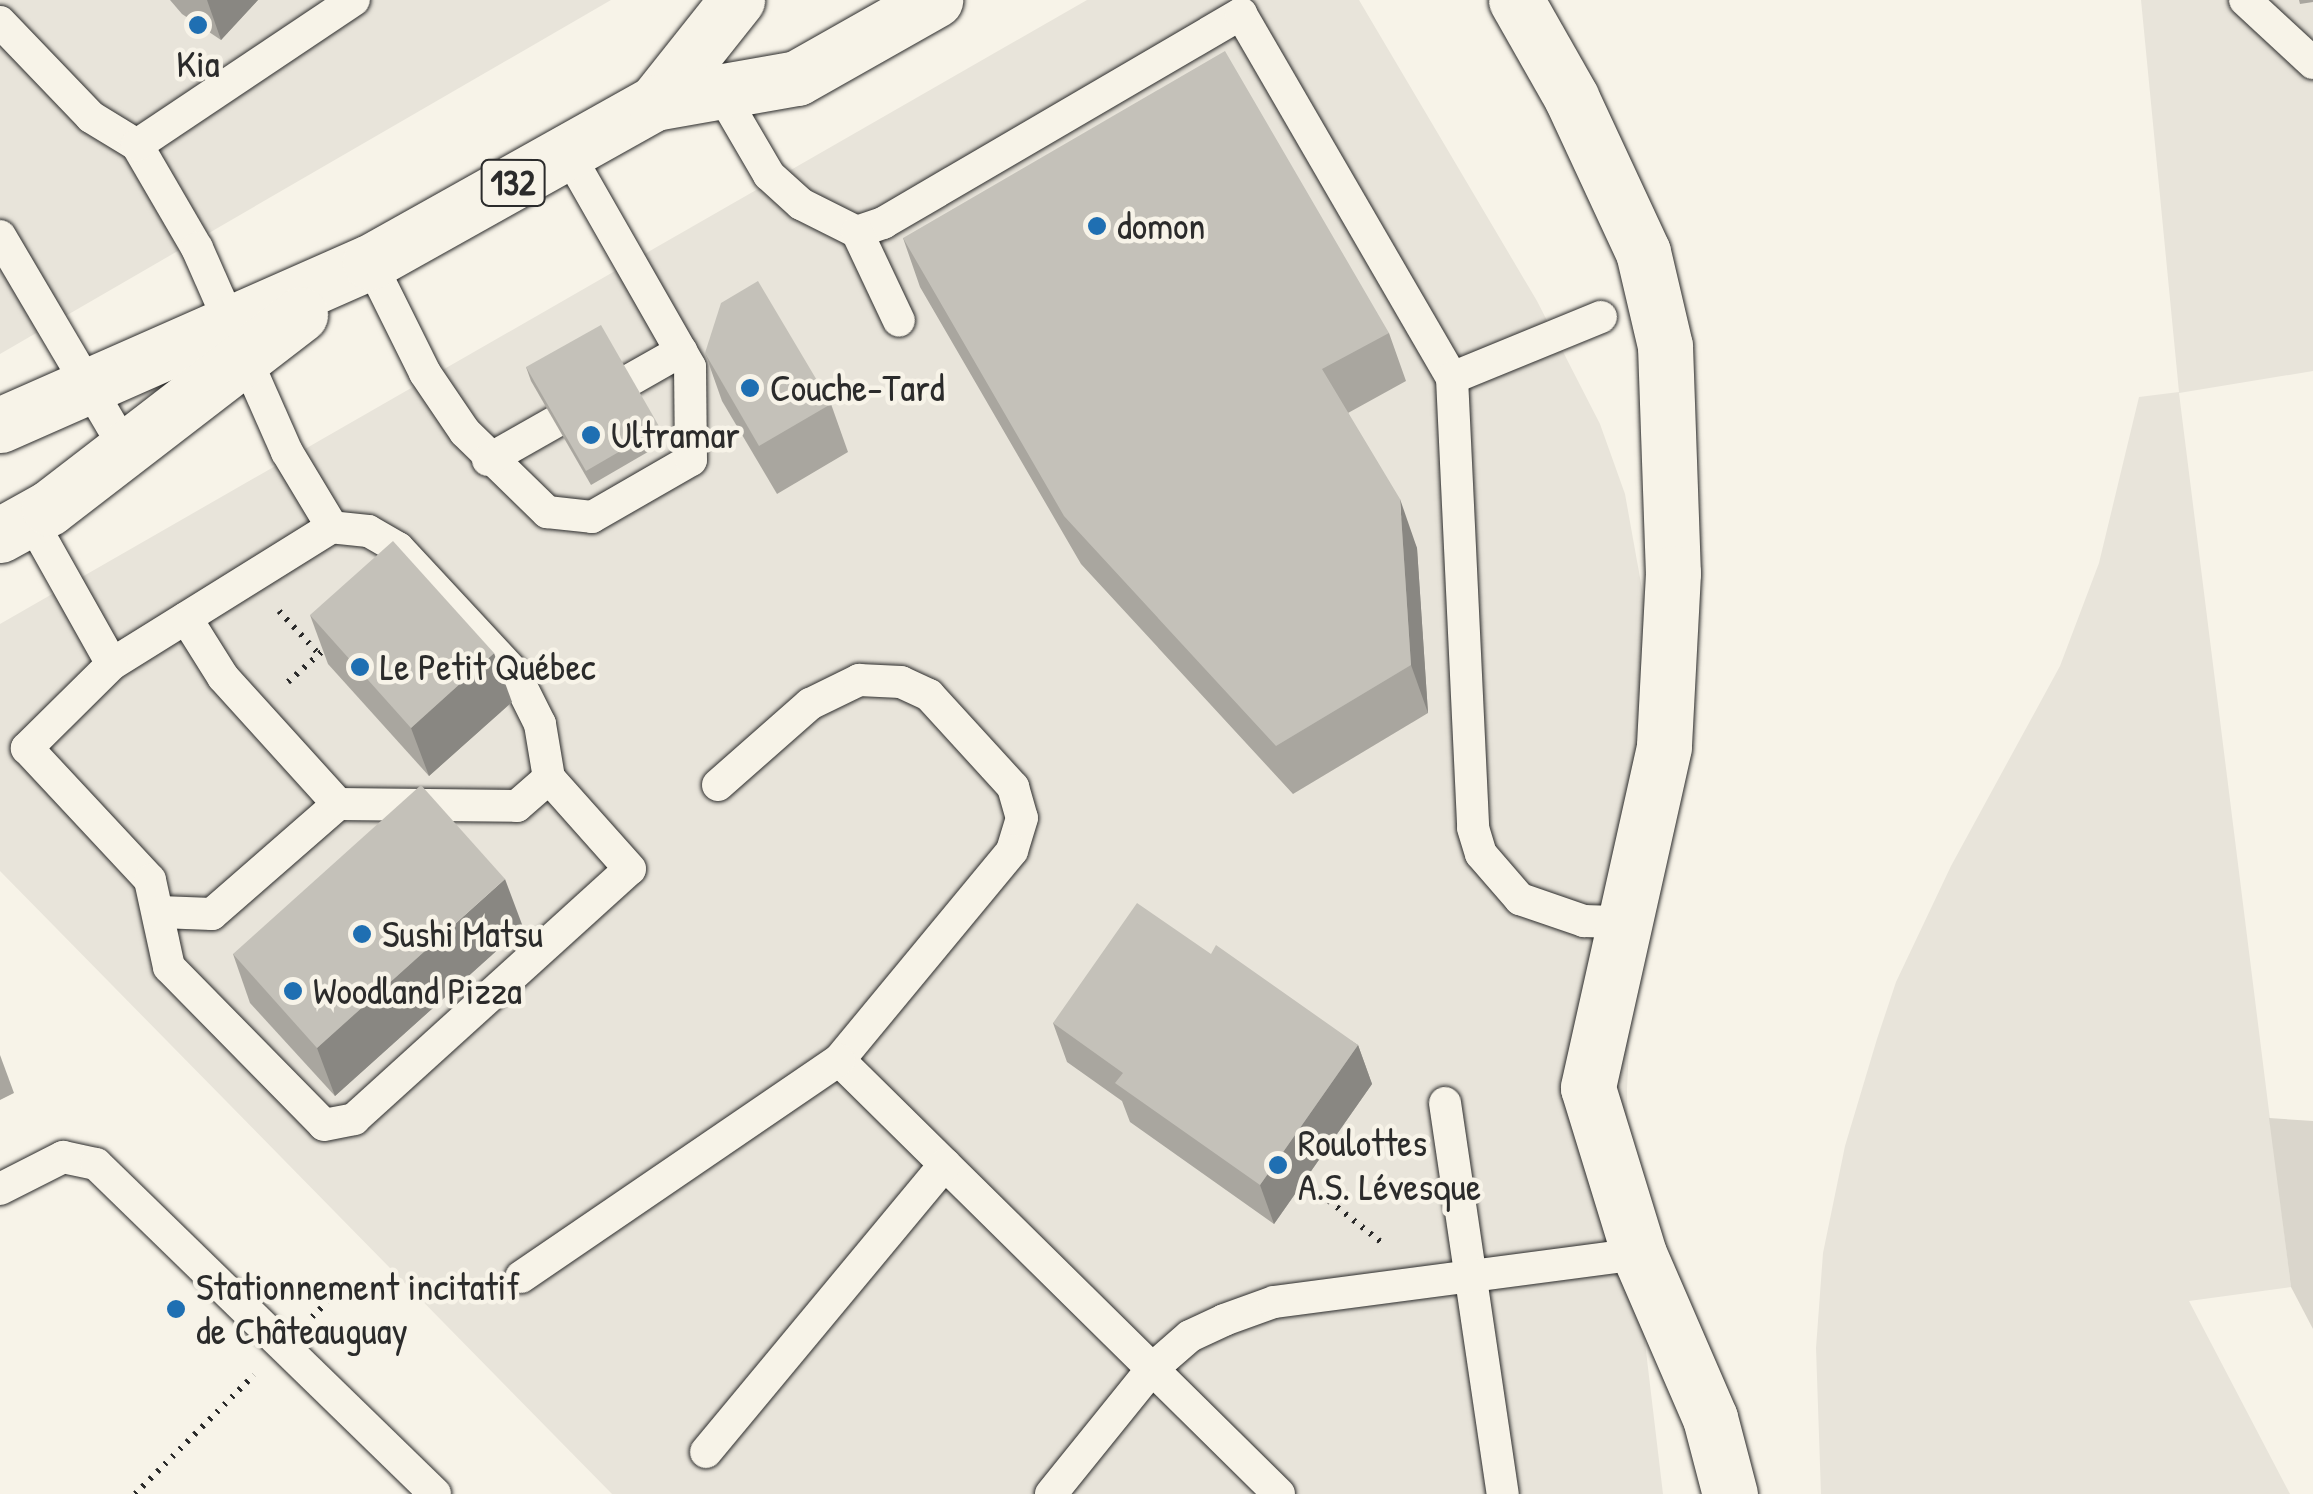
<!DOCTYPE html>
<html>
<head>
<meta charset="utf-8">
<style>
	body { margin:0 }
	#map { position:relative; width:2313px; height:1494px; overflow:hidden; background:#f7f3e8; font-family:"Patrick Hand",sans-serif }
	div>[style] { position:absolute }
	.built>* { inset:0; background:#e8e4da }
	.green>* { inset:0; background:#dad6cc }
	.path>* { height:6px; margin-top:-3px; transform-origin:0; background:repeating-linear-gradient(90deg,#2b2b2b 0 2.5px,transparent 0 10.5px) }
	.roads { filter:drop-shadow(0 0 2px #2b2b2b) drop-shadow(0 0 2px #2b2b2b) }
	.lane>* { height:32px; margin:-16px; padding:0 16px; transform-origin:16px; border-radius:16px; background:#f7f3e8 }
	.secondary>* { height:55px; margin:-27.5px; padding:0 27.5px; transform-origin:27.5px; border-radius:27.5px; background:#f7f3e8 }
	.highway>* { height:55px; margin:-27.5px; padding:0 27.5px; transform-origin:27.5px; border-radius:27.5px; background:#f7f3e8 }
	.wall>* { inset:0; background:#a9a69f }
	.shaded-wall>* { inset:0; background:#898782 }
	.building>* { inset:0; background:#c4c1b9 }
	.dots>* { width:28px; height:28px; translate:-50% -50%; box-sizing:border-box; border:5px solid #f7f3e8; border-radius:50% }
	span { translate:-50% -50%; white-space:nowrap; text-align:center; line-height:1.15; -webkit-text-stroke:9px #f7f3e8; paint-order:stroke }
	.shield-label span { padding:2px 8px; background:#f7f3e8; border:2px solid; border-radius:8px; -webkit-text-stroke-width:0 }
	.shield-label { font-size:35px; color:#2b2b2b; font-weight:700 }
	.poi-label { font-size:38px; color:#2b2b2b }
	.left { translate:0 -50%; text-align:left }
</style>
</head>
<body>
<div id="map">
	<div class="built">
		<div style="clip-path:polygon(0 0,611px 0,0 354px)"></div>
		<div style="clip-path:polygon(1087px 0,1359px 0,1537px 301px,1600px 424px,1625px 494px,1649px 628px,1627px 1089px,1629px 1208px,1663px 1494px,612px 1494px,0 871px,0 624px)"></div>
		<div style="clip-path:polygon(2141px 0,2313px 0,2313px 371px,2179px 393px,2291px 1287px,2189px 1301px,2290px 1494px,1821px 1494px,1816px 1348px,1823px 1253px,1845px 1146px,1877px 1039px,1896px 982px,1951px 866px,2060px 666px,2099px 563px,2139px 397px,2179px 392px)"></div>
	</div>
	<div class="green">
		<div style="clip-path:polygon(2269px 1118px,2313px 1121px,2313px 1329px,2291px 1287px)"></div>
	</div>
	<div class="path">
		<div style="left:279px;top:611px;width:59px;rotate:47.1deg"></div>
		<div style="left:288px;top:682px;width:52px;rotate:-41.9deg"></div>
		<div style="left:1304px;top:1181px;width:98px;rotate:38.4deg"></div>
		<div style="left:312px;top:1317px;width:25px;rotate:-45deg"></div>
		<div style="left:135px;top:1494px;width:168px;rotate:-45deg"></div>
	</div>
	<div class="roads">
		<div class="lane">
			<div style="left:2245px;top:0;width:93px;rotate:42.8deg"></div>
			<div style="left:0;top:22px;width:132px;rotate:46.2deg"></div>
			<div style="left:91px;top:117px;width:54px;rotate:31.3deg"></div>
			<div style="left:137px;top:145px;width:119px;rotate:59.8deg"></div>
			<div style="left:197px;top:248px;width:223px;rotate:66.2deg"></div>
			<div style="left:287px;top:452px;width:87px;rotate:59deg"></div>
			<div style="left:332px;top:527px;width:259px;rotate:148.1deg"></div>
			<div style="left:112px;top:664px;width:120px;rotate:135.3deg"></div>
			<div style="left:27px;top:748px;width:180px;rotate:47deg"></div>
			<div style="left:150px;top:880px;width:89px;rotate:77.7deg"></div>
			<div style="left:169px;top:967px;width:221px;rotate:45.5deg"></div>
			<div style="left:324px;top:1125px;width:31px;rotate:-11deg"></div>
			<div style="left:354px;top:1119px;width:372px;rotate:-42.2deg"></div>
			<div style="left:630px;top:869px;width:122px;rotate:-131.7deg"></div>
			<div style="left:549px;top:778px;width:55px;rotate:-99.5deg"></div>
			<div style="left:540px;top:724px;width:56px;rotate:-116.6deg"></div>
			<div style="left:515px;top:674px;width:172px;rotate:-132.9deg"></div>
			<div style="left:398px;top:548px;width:34px;rotate:-150deg"></div>
			<div style="left:368px;top:531px;width:36px;rotate:-174deg"></div>
			<div style="left:713px;top:79px;width:111px;rotate:59.7deg"></div>
			<div style="left:769px;top:175px;width:43px;rotate:42.2deg"></div>
			<div style="left:801px;top:204px;width:63px;rotate:26.6deg"></div>
			<div style="left:857px;top:232px;width:28px;rotate:-19deg"></div>
			<div style="left:883px;top:223px;width:415px;rotate:-30.3deg"></div>
			<div style="left:1241px;top:14px;width:421px;rotate:59.9deg"></div>
			<div style="left:1452px;top:378px;width:161px;rotate:-22.3deg"></div>
			<div style="left:137px;top:145px;width:261px;rotate:-33.8deg"></div>
			<div style="left:857px;top:232px;width:98px;rotate:64.7deg"></div>
			<div style="left:0;top:236px;width:246px;rotate:59.5deg"></div>
			<div style="left:370px;top:262px;width:124px;rotate:63.6deg"></div>
			<div style="left:425px;top:373px;width:71px;rotate:55.9deg"></div>
			<div style="left:465px;top:432px;width:115px;rotate:44.3deg"></div>
			<div style="left:547px;top:512px;width:45px;rotate:6.3deg"></div>
			<div style="left:592px;top:517px;width:114px;rotate:-29.9deg"></div>
			<div style="left:691px;top:460px;width:93px;rotate:-90.6deg"></div>
			<div style="left:690px;top:367px;width:246px;rotate:-119.7deg"></div>
			<div style="left:1452px;top:378px;width:450px;rotate:87.3deg"></div>
			<div style="left:1473px;top:828px;width:27px;rotate:73deg"></div>
			<div style="left:1481px;top:854px;width:60px;rotate:49.1deg"></div>
			<div style="left:1520px;top:899px;width:68px;rotate:19deg"></div>
			<div style="left:1584px;top:921px;width:38px;rotate:2deg"></div>
			<div style="left:630px;top:380px;width:59px;rotate:-29.6deg"></div>
			<div style="left:488px;top:460px;width:77px;rotate:-29.6deg"></div>
			<div style="left:30px;top:518px;width:167px;rotate:60.7deg"></div>
			<div style="left:186px;top:618px;width:70px;rotate:57.9deg"></div>
			<div style="left:223px;top:677px;width:171px;rotate:47.8deg"></div>
			<div style="left:718px;top:785px;width:123px;rotate:-41.4deg"></div>
			<div style="left:810px;top:704px;width:55px;rotate:-26.1deg"></div>
			<div style="left:859px;top:680px;width:42px;rotate:2.7deg"></div>
			<div style="left:901px;top:682px;width:31px;rotate:25deg"></div>
			<div style="left:929px;top:695px;width:125px;rotate:47.6deg"></div>
			<div style="left:1013px;top:787px;width:32px;rotate:74deg"></div>
			<div style="left:1022px;top:818px;width:34px;rotate:107deg"></div>
			<div style="left:1012px;top:851px;width:271px;rotate:129.6deg"></div>
			<div style="left:839px;top:1060px;width:618px;rotate:44.61deg"></div>
			<div style="left:160px;top:912px;width:52px;rotate:2.2deg"></div>
			<div style="left:212px;top:914px;width:167px;rotate:-41.1deg"></div>
			<div style="left:338px;top:804px;width:179px;rotate:0.6deg"></div>
			<div style="left:517px;top:806px;width:43px;rotate:-41.2deg"></div>
			<div style="left:1445px;top:1103px;width:395px;rotate:81.6deg"></div>
			<div style="left:0;top:1189px;width:71px;rotate:-26.9deg"></div>
			<div style="left:63px;top:1157px;width:34px;rotate:12deg"></div>
			<div style="left:96px;top:1164px;width:473px;rotate:44.2deg"></div>
			<div style="left:521px;top:1277px;width:385px;rotate:-34.3deg"></div>
			<div style="left:706px;top:1452px;width:374px;rotate:-50.3deg"></div>
			<div style="left:1051px;top:1494px;width:161px;rotate:-51.1deg"></div>
			<div style="left:1152px;top:1369px;width:50px;rotate:-41deg"></div>
			<div style="left:1190px;top:1336px;width:38px;rotate:-25deg"></div>
			<div style="left:1224px;top:1320px;width:53px;rotate:-19.8deg"></div>
			<div style="left:1274px;top:1302px;width:368px;rotate:-7.5deg"></div>
		</div>
		<div class="secondary">
			<div style="left:1516px;top:0;width:112px;rotate:60.4deg"></div>
			<div style="left:1571px;top:97px;width:171px;rotate:65.1deg"></div>
			<div style="left:1643px;top:252px;width:97px;rotate:76.8deg"></div>
			<div style="left:1665px;top:346px;width:227px;rotate:88deg"></div>
			<div style="left:1673px;top:573px;width:174px;rotate:93deg"></div>
			<div style="left:1664px;top:747px;width:349px;rotate:102.6deg"></div>
			<div style="left:1588px;top:1088px;width:174px;rotate:72.9deg"></div>
			<div style="left:1639px;top:1254px;width:179px;rotate:66.6deg"></div>
			<div style="left:1710px;top:1418px;width:79px;rotate:75.3deg"></div>
		</div>
		<div class="highway">
			<div style="left:655px;top:103px;width:132px;rotate:-51.5deg"></div>
			<div style="left:0;top:425px;width:404px;rotate:-23.8deg"></div>
			<div style="left:370px;top:262px;width:326px;rotate:-29.2deg"></div>
			<div style="left:655px;top:103px;width:144px;rotate:-10deg"></div>
			<div style="left:797px;top:78px;width:159px;rotate:-29.5deg"></div>
			<div style="left:0;top:535px;width:56px;rotate:-28.9deg"></div>
			<div style="left:49px;top:508px;width:317px;rotate:-37.6deg"></div>
		</div>
	</div>
	<div class="wall">
		<div style="clip-path:polygon(170px 0,258px 0,221px 40px,182px 14px)"></div>
		<div style="clip-path:polygon(2299px 0,2313px 0,2313px 2px,2300px 4px)"></div>
		<div style="clip-path:polygon(903px 238px,1389px 333px,1406px 381px,1348px 413px,1417px 548px,1428px 713px,1293px 794px,1081px 564px,920px 287px)"></div>
		<div style="clip-path:polygon(705px 353px,831px 404px,848px 452px,777px 494px,722px 401px)"></div>
		<div style="clip-path:polygon(526px 367px,660px 428px,665px 442px,591px 485px,531px 381px)"></div>
		<div style="clip-path:polygon(310px 615px,512px 702px,429px 776px,328px 664px)"></div>
		<div style="clip-path:polygon(523px 927px,335px 1096px,250px 1003px,233px 954px)"></div>
		<div style="clip-path:polygon(1211px 954px,1358px 1045px,1372px 1084px,1274px 1224px,1130px 1122px,1122px 1101px,1067px 1062px,1053px 1023px)"></div>
		<div style="clip-path:polygon(0 1055px,14px 1093px,0 1100px)"></div>
	</div>
	<div class="shaded-wall">
		<div style="clip-path:polygon(207px 0,258px 0,221px 40px)"></div>
		<div style="clip-path:polygon(1400px 499px,1417px 548px,1428px 713px,1411px 665px)"></div>
		<div style="clip-path:polygon(494px 653px,512px 702px,429px 776px,411px 728px)"></div>
		<div style="clip-path:polygon(505px 879px,523px 927px,335px 1096px,317px 1048px)"></div>
		<div style="clip-path:polygon(1358px 1045px,1372px 1084px,1274px 1224px,1260px 1185px)"></div>
	</div>
	<div class="building">
		<div style="clip-path:polygon(1225px 51px,1389px 333px,1322px 369px,1400px 499px,1411px 665px,1276px 746px,1064px 516px,903px 238px)"></div>
		<div style="clip-path:polygon(758px 281px,831px 404px,759px 446px,705px 353px,721px 303px)"></div>
		<div style="clip-path:polygon(601px 325px,660px 428px,586px 471px,526px 367px)"></div>
		<div style="clip-path:polygon(393px 541px,494px 653px,411px 728px,310px 615px)"></div>
		<div style="clip-path:polygon(421px 785px,505px 879px,317px 1048px,233px 954px)"></div>
		<div style="clip-path:polygon(1137px 903px,1211px 954px,1216px 945px,1358px 1045px,1260px 1185px,1115px 1083px,1123px 1073px,1053px 1023px)"></div>
	</div>
	<div class="dots">
		<div style="left:198px;top:25px;background:#1f6fb2"></div>
		<div style="left:1097px;top:226px;background:#1f6fb2"></div>
		<div style="left:750px;top:388px;background:#1f6fb2"></div>
		<div style="left:591px;top:435px;background:#1f6fb2"></div>
		<div style="left:360px;top:667px;background:#1f6fb2"></div>
		<div style="left:362px;top:934px;background:#1f6fb2"></div>
		<div style="left:293px;top:991px;background:#1f6fb2"></div>
		<div style="left:1278px;top:1165px;background:#1f6fb2"></div>
		<div style="left:176px;top:1309px;background:#1f6fb2"></div>
	</div>
	<div class="shield-label">
		<span style="left:513px;top:183px">132</span>
	</div>
	<div class="poi-label">
		<span style="left:198px;top:64px">Kia</span>
		<span class="left" style="left:1117px;top:226px">domon</span>
		<span class="left" style="left:770px;top:388px">Couche-Tard</span>
		<span class="left" style="left:611px;top:435px">Ultramar</span>
		<span class="left" style="left:380px;top:667px">Le Petit Québec</span>
		<span class="left" style="left:382px;top:934px">Sushi Matsu</span>
		<span class="left" style="left:313px;top:991px">Woodland Pizza</span>
		<span class="left" style="left:1298px;top:1165px">Roulottes<br>A.S. Lévesque</span>
		<span class="left" style="left:196px;top:1309px">Stationnement incitatif<br>de Châteauguay</span>
	</div>
</div>
</body>
</html>
